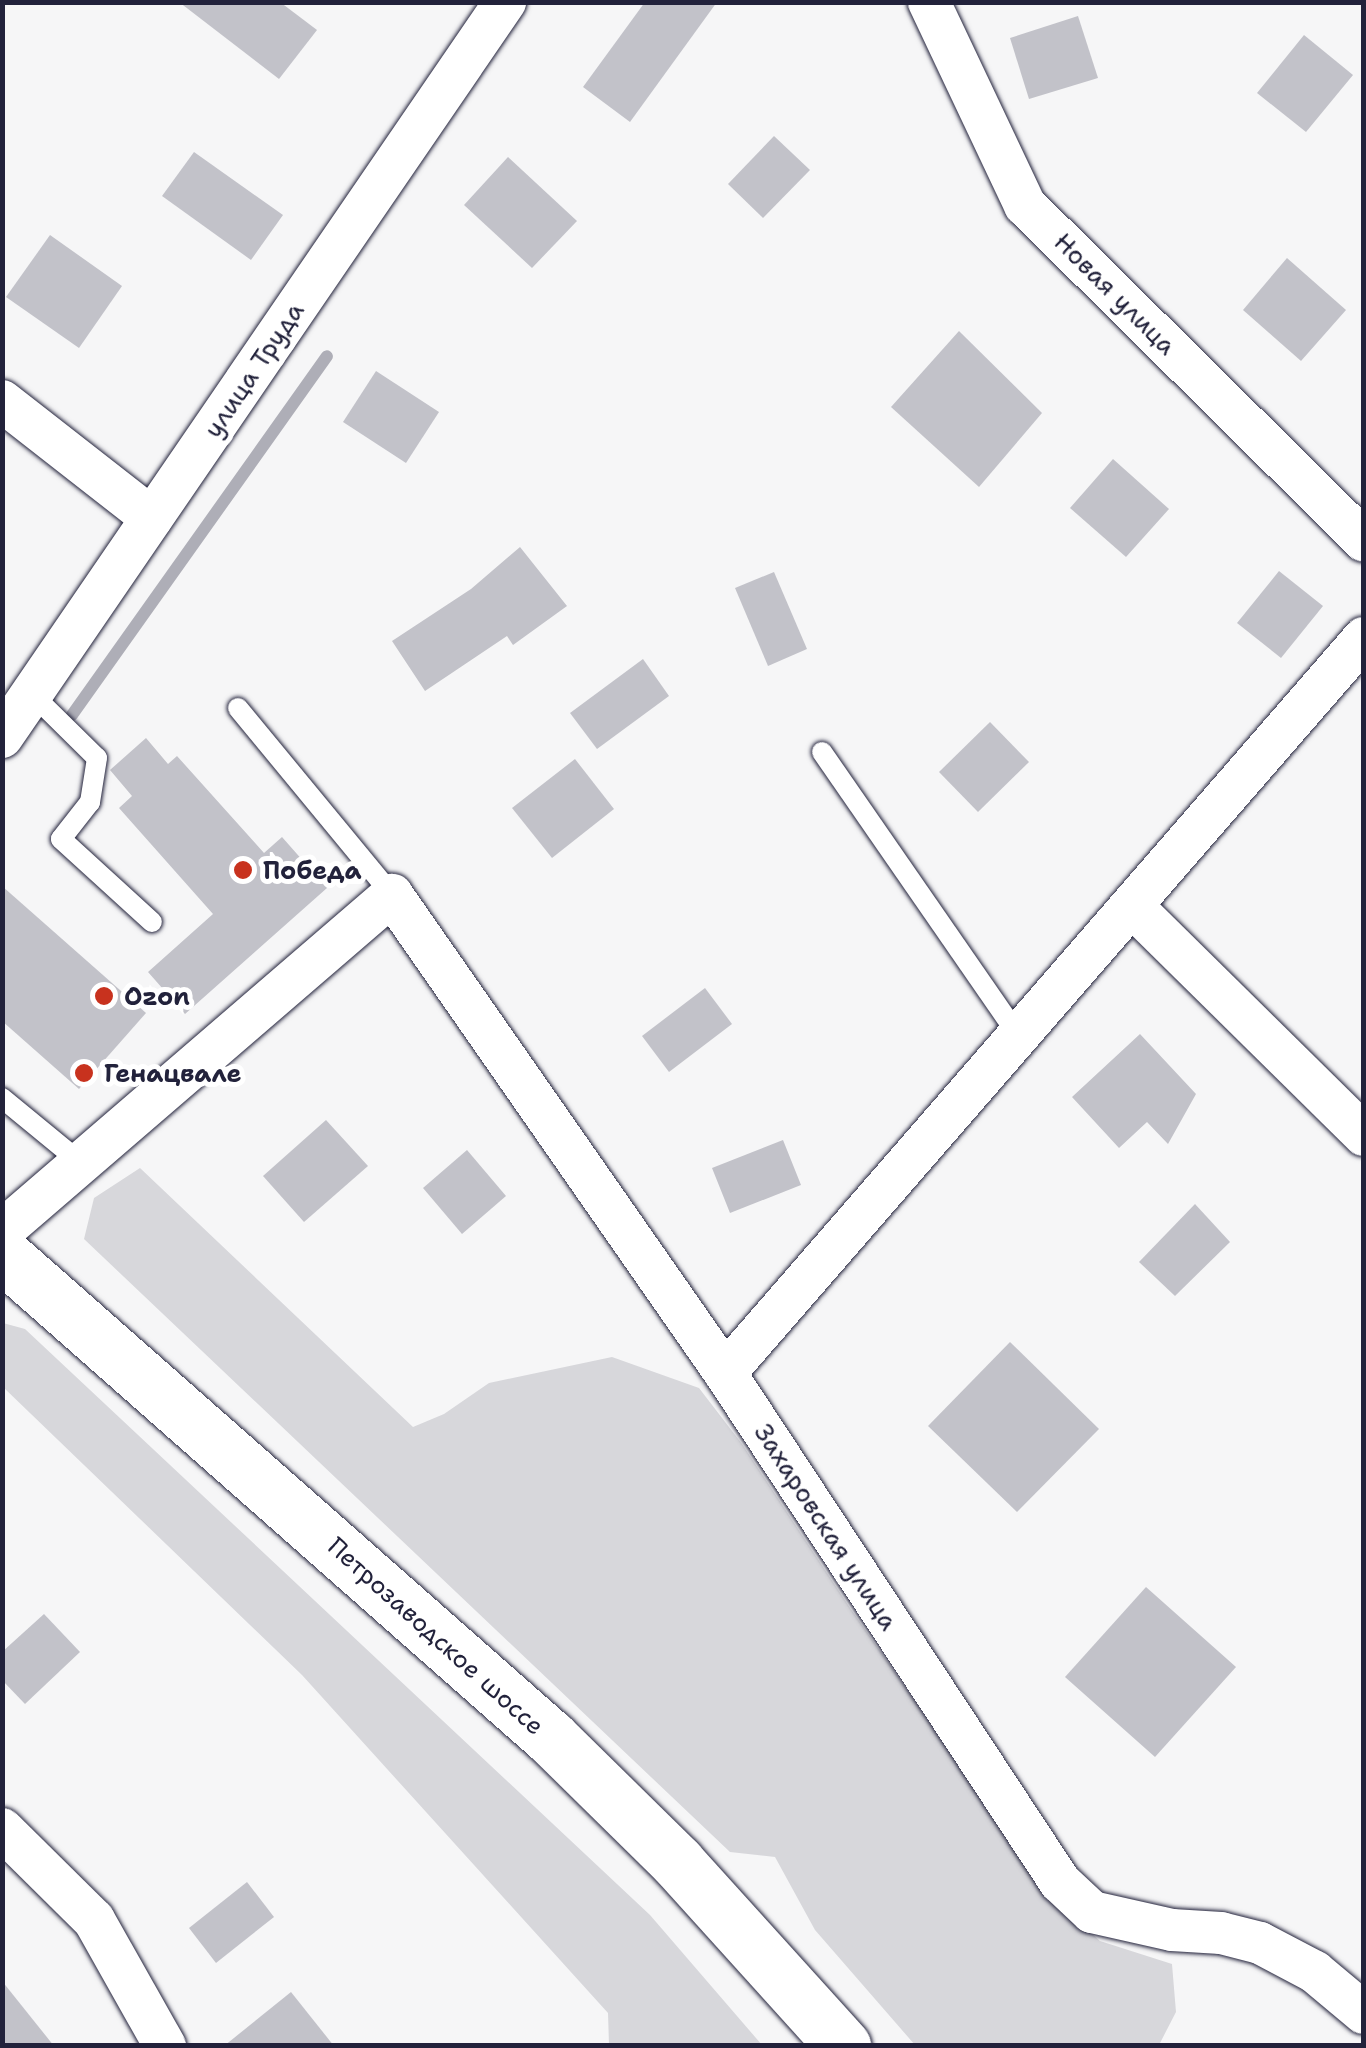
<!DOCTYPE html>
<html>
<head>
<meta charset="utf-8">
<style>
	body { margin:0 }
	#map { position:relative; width:1366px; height:2048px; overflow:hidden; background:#f6f6f7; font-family:"Shantell Sans",sans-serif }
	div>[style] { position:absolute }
	.green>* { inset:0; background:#d7d7db }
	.stream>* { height:12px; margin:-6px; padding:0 6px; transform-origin:6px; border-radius:6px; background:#aeaeb7 }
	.building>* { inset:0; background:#c2c2c9 }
	.roads { filter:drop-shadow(0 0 2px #22223b) drop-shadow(0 0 2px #22223b) }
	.lane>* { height:20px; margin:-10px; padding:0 10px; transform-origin:10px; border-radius:10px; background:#fff }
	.street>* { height:42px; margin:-21px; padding:0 21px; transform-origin:21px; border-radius:21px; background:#fff }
	.primary>* { height:55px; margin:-27.5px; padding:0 27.5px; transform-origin:27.5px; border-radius:27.5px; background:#fff }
	.dots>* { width:28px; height:28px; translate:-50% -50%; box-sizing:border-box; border:5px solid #fff; border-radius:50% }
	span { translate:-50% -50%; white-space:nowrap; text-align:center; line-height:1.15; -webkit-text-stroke:10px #fff; paint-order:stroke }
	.street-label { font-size:25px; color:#22223b }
	.poi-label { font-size:25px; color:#22223b; font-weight:700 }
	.left { translate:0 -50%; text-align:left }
	.frame { position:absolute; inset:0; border:5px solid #22223b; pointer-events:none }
</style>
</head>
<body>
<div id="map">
	<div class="green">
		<div style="clip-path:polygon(140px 1168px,413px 1427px,444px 1414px,489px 1383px,612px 1357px,699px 1388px,742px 1444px,850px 1608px,1053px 1899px,1100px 1941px,1172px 1964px,1176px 2012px,1159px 2045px,915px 2045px,815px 1930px,775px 1857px,730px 1852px,84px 1239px,94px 1198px)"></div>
		<div style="clip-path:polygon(3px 1323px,25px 1329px,650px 1915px,762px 2045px,609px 2045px,608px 2013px,302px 1675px,3px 1387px)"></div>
	</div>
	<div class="stream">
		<div style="left:72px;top:715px;width:440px;rotate:-54.6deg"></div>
	</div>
	<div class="building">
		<div style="clip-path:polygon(179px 2px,280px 2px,317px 30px,279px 79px)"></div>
		<div style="clip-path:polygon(645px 2px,717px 2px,630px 122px,583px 87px)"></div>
		<div style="clip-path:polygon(1078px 16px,1098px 78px,1029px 99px,1010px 38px)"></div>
		<div style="clip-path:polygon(1304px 35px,1353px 75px,1306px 132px,1257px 93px)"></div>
		<div style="clip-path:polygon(774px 136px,810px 170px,763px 218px,728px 184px)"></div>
		<div style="clip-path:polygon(194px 152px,283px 215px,251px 260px,162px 196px)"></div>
		<div style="clip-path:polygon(508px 157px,577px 221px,532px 268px,464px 205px)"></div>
		<div style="clip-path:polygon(50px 235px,122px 286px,79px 348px,6px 297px)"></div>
		<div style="clip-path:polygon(1287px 258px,1346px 310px,1301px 361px,1243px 310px)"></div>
		<div style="clip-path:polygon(959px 331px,1042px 413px,979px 487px,891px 407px)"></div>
		<div style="clip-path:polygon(376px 371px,439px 412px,406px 463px,343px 422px)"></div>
		<div style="clip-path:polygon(1113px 459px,1169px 509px,1126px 557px,1070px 508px)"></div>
		<div style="clip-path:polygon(520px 547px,567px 606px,513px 645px,507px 636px,425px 691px,392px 641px,471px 589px)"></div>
		<div style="clip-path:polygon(1279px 571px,1323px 606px,1281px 658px,1237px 623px)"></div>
		<div style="clip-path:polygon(774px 572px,807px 649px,768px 666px,735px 588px)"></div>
		<div style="clip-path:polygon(643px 659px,669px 696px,597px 749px,570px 713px)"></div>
		<div style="clip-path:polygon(990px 722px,1029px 762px,978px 812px,939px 772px)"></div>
		<div style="clip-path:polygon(146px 738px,168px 764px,177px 756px,264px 853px,282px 837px,327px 888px,185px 1014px,148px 972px,213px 914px,119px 808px,132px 796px,110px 770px)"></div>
		<div style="clip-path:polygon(575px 759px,614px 809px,552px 858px,512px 808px)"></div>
		<div style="clip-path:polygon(2px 886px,146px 1013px,79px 1089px,2px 1021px)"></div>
		<div style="clip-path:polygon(705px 988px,732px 1024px,669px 1072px,642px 1036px)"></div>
		<div style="clip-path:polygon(1140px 1034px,1196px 1094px,1168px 1144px,1147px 1122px,1119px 1148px,1072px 1097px)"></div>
		<div style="clip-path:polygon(326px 1120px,368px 1166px,304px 1222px,263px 1176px)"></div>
		<div style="clip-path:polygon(783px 1140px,801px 1185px,730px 1213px,712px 1168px)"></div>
		<div style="clip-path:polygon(467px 1150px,506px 1196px,462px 1234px,423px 1188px)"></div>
		<div style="clip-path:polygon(1195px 1204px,1230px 1242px,1175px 1296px,1139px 1262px)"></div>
		<div style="clip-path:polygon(1010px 1342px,1099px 1429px,1017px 1512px,928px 1426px)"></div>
		<div style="clip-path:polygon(1146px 1587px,1236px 1667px,1155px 1757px,1065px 1677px)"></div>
		<div style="clip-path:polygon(44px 1614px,80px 1652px,25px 1704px,2px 1680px,2px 1652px)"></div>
		<div style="clip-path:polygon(247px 1882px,274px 1917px,216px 1963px,189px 1928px)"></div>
		<div style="clip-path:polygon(2px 1981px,54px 2046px,2px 2046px)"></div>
		<div style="clip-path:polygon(291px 1992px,334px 2046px,224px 2046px)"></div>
	</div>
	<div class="roads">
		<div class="lane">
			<div style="left:32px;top:694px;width:91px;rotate:44.6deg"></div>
			<div style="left:97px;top:758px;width:45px;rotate:99deg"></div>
			<div style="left:90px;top:802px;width:47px;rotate:128.1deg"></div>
			<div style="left:61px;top:839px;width:123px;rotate:42.4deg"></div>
			<div style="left:238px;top:708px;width:242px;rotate:50.5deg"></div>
			<div style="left:822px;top:752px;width:346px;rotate:55.3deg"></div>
			<div style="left:2px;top:1098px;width:102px;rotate:39.4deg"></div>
		</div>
		<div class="street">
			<div style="left:929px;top:2px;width:225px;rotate:64.7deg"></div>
			<div style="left:1025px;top:205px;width:477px;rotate:44.7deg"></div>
			<div style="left:2px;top:401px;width:190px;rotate:38deg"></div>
			<div style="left:2px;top:737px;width:891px;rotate:-55.61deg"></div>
			<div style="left:1133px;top:907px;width:325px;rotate:44.6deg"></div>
			<div style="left:2px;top:1231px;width:515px;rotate:-40.75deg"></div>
			<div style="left:392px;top:895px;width:583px;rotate:55.14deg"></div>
			<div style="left:725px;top:1373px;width:609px;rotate:56.65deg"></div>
			<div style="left:1060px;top:1882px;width:44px;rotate:43.2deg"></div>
			<div style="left:1092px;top:1912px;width:82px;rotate:12.7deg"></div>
			<div style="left:1172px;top:1930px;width:49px;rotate:3.5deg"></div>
			<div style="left:1221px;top:1933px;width:40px;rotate:14.4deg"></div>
			<div style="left:1260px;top:1943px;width:62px;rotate:27.8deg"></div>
			<div style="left:1315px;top:1972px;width:64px;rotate:39.9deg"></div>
			<div style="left:725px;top:1373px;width:974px;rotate:-49deg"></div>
			<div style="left:2px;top:1829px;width:129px;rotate:44.7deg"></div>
			<div style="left:94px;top:1920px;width:145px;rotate:60.6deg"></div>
		</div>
		<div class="primary">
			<div style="left:2px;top:1254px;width:732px;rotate:41.4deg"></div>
			<div style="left:551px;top:1738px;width:177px;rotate:44.5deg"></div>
			<div style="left:677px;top:1862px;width:248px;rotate:47.9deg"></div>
		</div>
	</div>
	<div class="dots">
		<div style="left:243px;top:870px;background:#c8321e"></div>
		<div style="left:104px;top:996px;background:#c8321e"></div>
		<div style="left:84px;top:1073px;background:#c8321e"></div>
	</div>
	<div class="street-label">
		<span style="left:1115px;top:294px;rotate:45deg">Новая улица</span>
		<span style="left:254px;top:370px;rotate:-56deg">улица Труда</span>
		<span style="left:826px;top:1527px;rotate:57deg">Захаровская улица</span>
		<span style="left:436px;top:1636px;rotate:42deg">Петрозаводское шоссе</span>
	</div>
	<div class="poi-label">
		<span class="left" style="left:263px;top:870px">Победа</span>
		<span class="left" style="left:124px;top:996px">Ozon</span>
		<span class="left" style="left:104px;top:1073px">Генацвале</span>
	</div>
	<div class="frame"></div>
</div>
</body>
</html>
